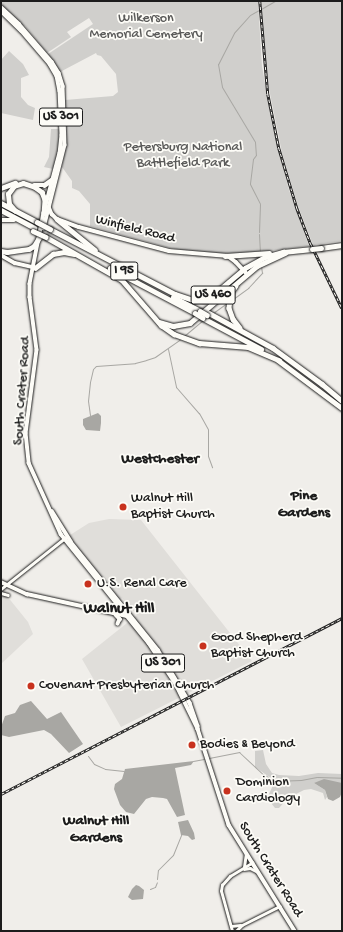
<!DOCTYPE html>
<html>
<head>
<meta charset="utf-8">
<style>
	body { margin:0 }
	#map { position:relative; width:343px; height:932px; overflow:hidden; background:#f0eeea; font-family:"Gochi Hand",sans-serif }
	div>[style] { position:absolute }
	.built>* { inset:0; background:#e0deda }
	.green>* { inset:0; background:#d0cfcc }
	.water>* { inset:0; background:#a8a7a3 }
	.stream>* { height:1px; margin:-0.5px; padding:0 0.5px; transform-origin:0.5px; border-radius:0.5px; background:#a8a7a3 }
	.roads { filter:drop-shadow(0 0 1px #1c1c1c) drop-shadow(0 0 1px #1c1c1c) }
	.minor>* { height:2.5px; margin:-1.25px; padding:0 1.25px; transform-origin:1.25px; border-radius:1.25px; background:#fdfcf7 }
	.major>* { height:3.5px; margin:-1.75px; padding:0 1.75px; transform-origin:1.75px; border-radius:1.75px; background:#fdfcf7 }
	.highway>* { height:4.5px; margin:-2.25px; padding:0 2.25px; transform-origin:2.25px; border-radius:2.25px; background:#fdfcf7 }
	.rail>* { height:2.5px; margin-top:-1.25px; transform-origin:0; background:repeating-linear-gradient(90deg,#fdfcf7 0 3px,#1c1c1c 0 6px); box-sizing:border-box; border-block:1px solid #1c1c1c }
	.bridges { filter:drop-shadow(0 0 1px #1c1c1c) drop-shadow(0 0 1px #1c1c1c) }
	.highway-bridge>* { height:4.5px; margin:-2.25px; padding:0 2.25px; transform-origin:2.25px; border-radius:2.25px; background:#fdfcf7 }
	.dots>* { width:11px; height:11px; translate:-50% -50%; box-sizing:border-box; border:2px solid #fdfcf7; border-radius:50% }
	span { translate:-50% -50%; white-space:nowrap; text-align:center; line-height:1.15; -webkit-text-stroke:3.5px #fdfcf7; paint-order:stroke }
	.shield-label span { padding:1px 3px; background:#fdfcf7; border:1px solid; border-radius:3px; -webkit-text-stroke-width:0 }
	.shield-label { font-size:13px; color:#1c1c1c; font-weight:700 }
	.park-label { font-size:14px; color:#5b5b5a }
	.street-label { font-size:14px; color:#1c1c1c }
	.poi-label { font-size:14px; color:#1c1c1c }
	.left { translate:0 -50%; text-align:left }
	.neighbourhood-label { font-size:15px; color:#1c1c1c; font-weight:700 }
	.quarter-label { font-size:16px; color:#1c1c1c; font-weight:700 }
	.frame { position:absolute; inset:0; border:2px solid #1c1c1c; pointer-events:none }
</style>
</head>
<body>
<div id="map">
	<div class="built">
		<div style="clip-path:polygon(109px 519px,141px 520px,252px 661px,121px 727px,82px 659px,137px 615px,122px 598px,119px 600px,67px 537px,89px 523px)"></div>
		<div style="clip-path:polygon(1px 594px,7px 596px,28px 622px,33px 634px,1px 664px)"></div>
	</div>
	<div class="green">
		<div style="clip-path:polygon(1px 1px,258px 1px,262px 66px,272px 124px,289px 190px,309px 246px,253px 253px,223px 254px,195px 252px,170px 248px,90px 226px,90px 204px,79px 191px,72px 188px,72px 181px,62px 167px,67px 139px,65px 100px,113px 96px,118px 92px,116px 74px,101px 56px,97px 55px,96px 53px,60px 72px,48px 54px,93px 24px,89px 18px,67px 32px,71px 37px,47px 53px,25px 26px,19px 24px,1px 8px)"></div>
		<div style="clip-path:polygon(261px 1px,342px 1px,342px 241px,313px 245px,298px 206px,282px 153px,269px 89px,264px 58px)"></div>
		<div style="clip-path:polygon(9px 51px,23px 64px,29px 75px,21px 78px,21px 97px,28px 105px,35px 108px,33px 120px,1px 113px,1px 60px)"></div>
		<div style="clip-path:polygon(51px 129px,59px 129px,60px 130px,58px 155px,53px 169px,44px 167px,49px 157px)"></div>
		<div style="clip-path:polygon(263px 750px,266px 764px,272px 773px,279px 775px,299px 776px,318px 773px,342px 774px,342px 790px,342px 783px,314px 783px,325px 790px,327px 797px,325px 800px,323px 793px,311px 789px,304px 790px,288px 798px,279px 808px,275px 808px,271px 803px,269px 794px,275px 781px,255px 767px,255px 751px)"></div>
	</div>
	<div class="water">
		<div style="clip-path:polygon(98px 413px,101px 416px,101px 423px,100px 431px,86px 430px,83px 425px,83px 419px)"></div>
		<div style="clip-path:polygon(31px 701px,47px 719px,61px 712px,83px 744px,69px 753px,51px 734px,44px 730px,9px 737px,1px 735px,1px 727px,5px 716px,15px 713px,20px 705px)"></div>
		<div style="clip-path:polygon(194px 761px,191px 765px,175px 768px,185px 815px,177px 817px,167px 799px,163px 798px,152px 797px,146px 799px,134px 814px,126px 812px,120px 805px,114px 789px,115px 784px,122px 779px,125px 769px)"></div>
		<div style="clip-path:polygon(324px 779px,342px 783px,342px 792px,340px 797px,333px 801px,328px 799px,325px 790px,314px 783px)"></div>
		<div style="clip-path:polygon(188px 820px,194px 833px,195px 839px,192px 840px,188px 836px,181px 835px,178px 822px)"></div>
		<div style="clip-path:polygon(136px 885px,139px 886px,144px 890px,143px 899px,132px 900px,128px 897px,132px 889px)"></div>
	</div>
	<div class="stream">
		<div style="left:261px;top:9px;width:16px;rotate:-30deg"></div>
		<div style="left:259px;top:10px;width:10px;rotate:151deg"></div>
		<div style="left:250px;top:15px;width:24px;rotate:132deg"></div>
		<div style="left:234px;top:33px;width:35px;rotate:117deg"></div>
		<div style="left:218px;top:64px;width:23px;rotate:80deg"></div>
		<div style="left:222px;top:87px;width:64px;rotate:59deg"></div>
		<div style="left:255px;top:142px;width:13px;rotate:86deg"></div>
		<div style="left:256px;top:155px;width:5px;rotate:127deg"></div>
		<div style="left:253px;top:159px;width:25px;rotate:97deg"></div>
		<div style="left:250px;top:184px;width:22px;rotate:63deg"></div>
		<div style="left:260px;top:204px;width:28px;rotate:92deg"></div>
		<div style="left:259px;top:234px;width:18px;rotate:87deg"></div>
		<div style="left:233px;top:299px;width:19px;rotate:-36deg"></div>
		<div style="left:248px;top:288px;width:21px;rotate:-47deg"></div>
		<div style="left:262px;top:273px;width:7px;rotate:-98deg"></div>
		<div style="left:213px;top:313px;width:19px;rotate:-36deg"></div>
		<div style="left:184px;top:336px;width:25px;rotate:-40deg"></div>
		<div style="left:168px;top:349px;width:39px;rotate:78deg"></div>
		<div style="left:176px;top:387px;width:35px;rotate:49deg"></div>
		<div style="left:199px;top:413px;width:18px;rotate:61deg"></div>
		<div style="left:208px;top:429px;width:27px;rotate:90deg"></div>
		<div style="left:208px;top:456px;width:12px;rotate:70deg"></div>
		<div style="left:90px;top:415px;width:14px;rotate:-98deg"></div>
		<div style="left:88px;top:401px;width:19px;rotate:-84deg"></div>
		<div style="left:90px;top:382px;width:13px;rotate:-77deg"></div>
		<div style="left:93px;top:369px;width:4px;rotate:-45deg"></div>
		<div style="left:96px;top:366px;width:39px;rotate:-4deg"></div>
		<div style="left:135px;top:363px;width:11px;rotate:-15deg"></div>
		<div style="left:146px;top:360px;width:9px;rotate:-18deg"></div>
		<div style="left:155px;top:357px;width:32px;rotate:-35deg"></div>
		<div style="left:88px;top:756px;width:10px;rotate:53deg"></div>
		<div style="left:94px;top:764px;width:12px;rotate:24deg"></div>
		<div style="left:105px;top:769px;width:19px;rotate:6deg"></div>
		<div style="left:209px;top:758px;width:31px;rotate:-11deg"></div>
		<div style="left:239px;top:752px;width:33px;rotate:43deg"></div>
		<div style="left:263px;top:774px;width:13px;rotate:32deg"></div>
		<div style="left:274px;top:781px;width:27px;rotate:-2deg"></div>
		<div style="left:301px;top:780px;width:16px;rotate:-11deg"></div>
		<div style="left:317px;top:777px;width:25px;rotate:2deg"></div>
		<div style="left:193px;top:761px;width:11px;rotate:-10deg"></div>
		<div style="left:157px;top:879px;width:9px;rotate:-84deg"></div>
		<div style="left:158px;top:870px;width:21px;rotate:-45deg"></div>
		<div style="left:173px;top:855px;width:22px;rotate:-68deg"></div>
		<div style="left:150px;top:889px;width:5px;rotate:-22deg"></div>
		<div style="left:155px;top:887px;width:5px;rotate:-68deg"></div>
	</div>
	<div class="roads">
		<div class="minor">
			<div style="left:1px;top:589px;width:82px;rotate:-38.6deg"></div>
			<div style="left:1px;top:593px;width:7px;rotate:16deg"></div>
			<div style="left:244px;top:867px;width:14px;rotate:-82deg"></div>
			<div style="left:244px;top:869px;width:6px;rotate:-9deg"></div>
			<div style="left:250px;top:868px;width:9px;rotate:27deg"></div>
			<div style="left:231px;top:926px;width:9px;rotate:-6deg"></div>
			<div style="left:232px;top:931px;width:41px;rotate:-105.4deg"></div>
			<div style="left:221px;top:891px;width:6px;rotate:-81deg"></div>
			<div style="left:222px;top:885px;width:12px;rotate:-48deg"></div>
			<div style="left:230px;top:876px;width:26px;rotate:-31deg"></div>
			<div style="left:236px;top:931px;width:8px;rotate:-45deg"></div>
			<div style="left:242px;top:925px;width:42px;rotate:-26.6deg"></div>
		</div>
		<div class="major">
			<div style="left:1px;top:7px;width:25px;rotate:43deg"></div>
			<div style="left:19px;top:24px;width:50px;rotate:49deg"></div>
			<div style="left:52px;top:62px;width:13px;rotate:58deg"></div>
			<div style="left:59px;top:73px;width:14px;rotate:73deg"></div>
			<div style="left:63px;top:86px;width:59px;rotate:88.1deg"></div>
			<div style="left:65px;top:145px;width:86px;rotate:104.2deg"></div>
			<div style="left:1px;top:11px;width:28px;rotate:44deg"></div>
			<div style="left:21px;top:30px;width:45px;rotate:49.5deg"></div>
			<div style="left:50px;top:64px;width:14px;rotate:60deg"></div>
			<div style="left:57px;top:76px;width:15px;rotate:79deg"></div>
			<div style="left:60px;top:91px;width:44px;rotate:87.4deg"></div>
			<div style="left:62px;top:135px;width:18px;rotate:96deg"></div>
			<div style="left:60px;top:153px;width:62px;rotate:104.9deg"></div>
			<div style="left:44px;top:213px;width:72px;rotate:101.2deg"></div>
			<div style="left:30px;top:284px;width:13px;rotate:90deg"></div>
			<div style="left:30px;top:297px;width:53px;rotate:82.5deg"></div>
			<div style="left:37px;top:350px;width:84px;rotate:97.5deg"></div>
			<div style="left:26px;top:433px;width:30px;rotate:84deg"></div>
			<div style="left:29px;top:463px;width:78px;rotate:65.7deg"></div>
			<div style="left:61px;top:534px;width:140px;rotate:51.1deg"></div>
			<div style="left:149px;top:643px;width:49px;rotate:56.6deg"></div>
			<div style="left:176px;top:684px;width:50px;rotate:63.9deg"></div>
			<div style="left:198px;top:729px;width:101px;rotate:72.1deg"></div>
			<div style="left:229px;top:825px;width:125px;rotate:58.1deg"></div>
			<div style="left:49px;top:207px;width:8px;rotate:67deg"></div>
			<div style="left:52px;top:214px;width:7px;rotate:45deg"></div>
			<div style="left:57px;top:219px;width:23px;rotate:20deg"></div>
			<div style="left:79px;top:227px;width:93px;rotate:14.9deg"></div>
			<div style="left:169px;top:251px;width:59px;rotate:4.8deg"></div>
			<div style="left:228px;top:256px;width:10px;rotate:37deg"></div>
			<div style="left:236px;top:262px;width:16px;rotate:47deg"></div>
			<div style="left:1px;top:255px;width:16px;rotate:30deg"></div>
			<div style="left:15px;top:263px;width:18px;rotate:13deg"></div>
			<div style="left:52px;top:511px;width:36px;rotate:58deg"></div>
			<div style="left:71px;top:542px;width:139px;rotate:51.1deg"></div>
			<div style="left:158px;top:650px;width:62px;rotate:58.9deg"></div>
			<div style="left:190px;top:703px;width:24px;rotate:71deg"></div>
			<div style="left:198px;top:726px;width:3px;rotate:90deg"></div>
			<div style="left:1px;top:582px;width:29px;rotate:25deg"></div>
			<div style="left:27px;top:594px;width:102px;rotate:12.4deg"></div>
			<div style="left:116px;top:615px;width:6px;rotate:45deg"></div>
			<div style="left:120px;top:619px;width:5px;rotate:112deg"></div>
		</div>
		<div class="highway">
			<div style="left:34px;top:185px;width:10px"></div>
			<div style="left:44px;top:185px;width:12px;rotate:-35deg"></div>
			<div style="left:1px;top:188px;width:15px;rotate:-20deg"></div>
			<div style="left:1px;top:203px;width:41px;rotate:27.8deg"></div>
			<div style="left:1px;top:210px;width:38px;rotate:28deg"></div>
			<div style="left:15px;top:211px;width:9px;rotate:-131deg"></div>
			<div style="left:9px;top:204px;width:10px;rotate:-96deg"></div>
			<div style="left:8px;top:194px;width:10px;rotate:-53deg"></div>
			<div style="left:14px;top:186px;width:9px;rotate:-18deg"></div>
			<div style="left:23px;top:183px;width:13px;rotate:18deg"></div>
			<div style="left:35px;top:187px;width:9px;rotate:36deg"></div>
			<div style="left:42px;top:192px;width:9px;rotate:69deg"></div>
			<div style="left:45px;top:200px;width:13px;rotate:94deg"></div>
			<div style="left:57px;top:219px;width:49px;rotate:39.2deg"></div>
			<div style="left:1px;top:220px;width:13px"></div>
			<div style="left:50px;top:229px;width:141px;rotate:27.5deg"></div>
			<div style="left:175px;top:294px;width:20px;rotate:18deg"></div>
			<div style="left:194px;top:300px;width:9px"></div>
			<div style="left:203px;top:300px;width:10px;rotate:-24deg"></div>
			<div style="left:212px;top:296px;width:43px;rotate:-40.3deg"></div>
			<div style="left:245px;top:268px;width:23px;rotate:-29deg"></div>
			<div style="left:265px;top:257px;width:19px;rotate:-16deg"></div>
			<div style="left:283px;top:252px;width:29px;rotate:-6deg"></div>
			<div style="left:46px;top:237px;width:87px;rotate:29.5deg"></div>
			<div style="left:122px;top:280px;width:60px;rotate:49.1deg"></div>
			<div style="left:161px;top:325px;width:16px;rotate:35deg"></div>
			<div style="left:174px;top:334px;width:27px;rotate:20deg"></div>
			<div style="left:199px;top:343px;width:49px;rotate:4.7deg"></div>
			<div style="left:248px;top:347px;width:34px;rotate:23deg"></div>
			<div style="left:321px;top:248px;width:21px;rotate:-8deg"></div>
			<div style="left:1px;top:251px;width:6px;rotate:9deg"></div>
			<div style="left:7px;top:252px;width:22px;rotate:-8deg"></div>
			<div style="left:29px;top:249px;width:6px;rotate:-31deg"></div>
			<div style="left:34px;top:246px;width:12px;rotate:-59deg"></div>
			<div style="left:225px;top:256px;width:44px;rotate:-3.9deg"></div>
			<div style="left:35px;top:268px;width:23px;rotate:-38deg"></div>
			<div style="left:53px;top:254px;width:11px;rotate:-10deg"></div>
			<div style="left:64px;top:252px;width:10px;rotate:11deg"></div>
			<div style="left:110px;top:268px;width:96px;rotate:27.9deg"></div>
			<div style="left:236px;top:286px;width:9px;rotate:126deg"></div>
			<div style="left:231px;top:293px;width:15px;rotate:98deg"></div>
			<div style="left:229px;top:308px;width:12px;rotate:70deg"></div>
			<div style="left:233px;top:319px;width:11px;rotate:52deg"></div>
			<div style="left:173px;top:297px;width:30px;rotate:27deg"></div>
			<div style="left:209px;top:313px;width:73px;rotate:28.7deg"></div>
			<div style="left:273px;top:348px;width:61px;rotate:36.3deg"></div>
			<div style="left:322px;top:384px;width:26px;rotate:40deg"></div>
			<div style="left:203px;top:318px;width:66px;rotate:28.1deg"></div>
			<div style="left:159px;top:322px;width:15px;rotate:16deg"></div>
			<div style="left:173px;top:326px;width:17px;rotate:-10deg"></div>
			<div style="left:190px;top:323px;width:88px;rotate:-40.4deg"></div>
			<div style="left:257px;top:266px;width:31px;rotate:-25deg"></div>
			<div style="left:278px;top:360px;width:80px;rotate:36.9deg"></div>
		</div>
	</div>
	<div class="rail">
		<div style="left:260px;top:1px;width:93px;rotate:85.1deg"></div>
		<div style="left:268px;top:94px;width:55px;rotate:78.5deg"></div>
		<div style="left:279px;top:148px;width:63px;rotate:73.3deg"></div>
		<div style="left:297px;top:208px;width:39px;rotate:69deg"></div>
		<div style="left:311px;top:244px;width:71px;rotate:64.2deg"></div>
		<div style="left:1px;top:794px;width:384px;rotate:-27.3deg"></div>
	</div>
	<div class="bridges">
		<div class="highway-bridge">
			<div style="left:37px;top:222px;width:15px;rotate:28deg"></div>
			<div style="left:33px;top:231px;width:14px;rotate:25deg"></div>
			<div style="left:312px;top:249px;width:9px;rotate:-6deg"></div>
			<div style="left:200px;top:311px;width:8px;rotate:30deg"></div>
			<div style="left:195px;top:313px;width:9px;rotate:32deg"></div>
		</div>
	</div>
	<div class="dots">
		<div style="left:123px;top:507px;background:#c8321e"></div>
		<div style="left:88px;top:584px;background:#c8321e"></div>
		<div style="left:203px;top:646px;background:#c8321e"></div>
		<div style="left:31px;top:686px;background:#c8321e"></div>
		<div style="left:192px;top:745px;background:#c8321e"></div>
		<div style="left:227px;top:791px;background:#c8321e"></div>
	</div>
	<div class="shield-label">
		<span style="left:61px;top:117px">US 301</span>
		<span style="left:124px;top:271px">I 95</span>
		<span style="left:213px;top:295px">US 460</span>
		<span style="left:163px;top:663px">US 301</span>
	</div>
	<div class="park-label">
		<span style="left:146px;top:27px">Wilkerson<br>Memorial Cemetery</span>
		<span style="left:183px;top:156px">Petersburg National<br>Battlefield Park</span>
	</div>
	<div class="street-label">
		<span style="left:135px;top:230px;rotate:14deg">Winfield Road</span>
		<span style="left:23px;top:391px;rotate:-86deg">South Crater Road</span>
		<span style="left:270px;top:870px;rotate:58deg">South Crater Road</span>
	</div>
	<div class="poi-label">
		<span class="left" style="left:131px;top:507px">Walnut Hill<br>Baptist Church</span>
		<span class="left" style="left:97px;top:584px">U.S. Renal Care</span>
		<span class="left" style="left:211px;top:646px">Good Shepherd<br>Baptist Church</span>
		<span class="left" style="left:39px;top:686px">Covenant Presbyterian Church</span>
		<span class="left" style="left:200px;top:745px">Bodies &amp; Beyond</span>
		<span class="left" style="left:236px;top:791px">Dominion<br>Cardiology</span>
	</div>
	<div class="neighbourhood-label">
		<span style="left:160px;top:460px">Westchester</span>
		<span style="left:304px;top:505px">Pine<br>Gardens</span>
		<span style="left:96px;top:830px">Walnut Hill<br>Gardens</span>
	</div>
	<div class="quarter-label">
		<span style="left:119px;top:610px">Walnut Hill</span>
	</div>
	<div class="frame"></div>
</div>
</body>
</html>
